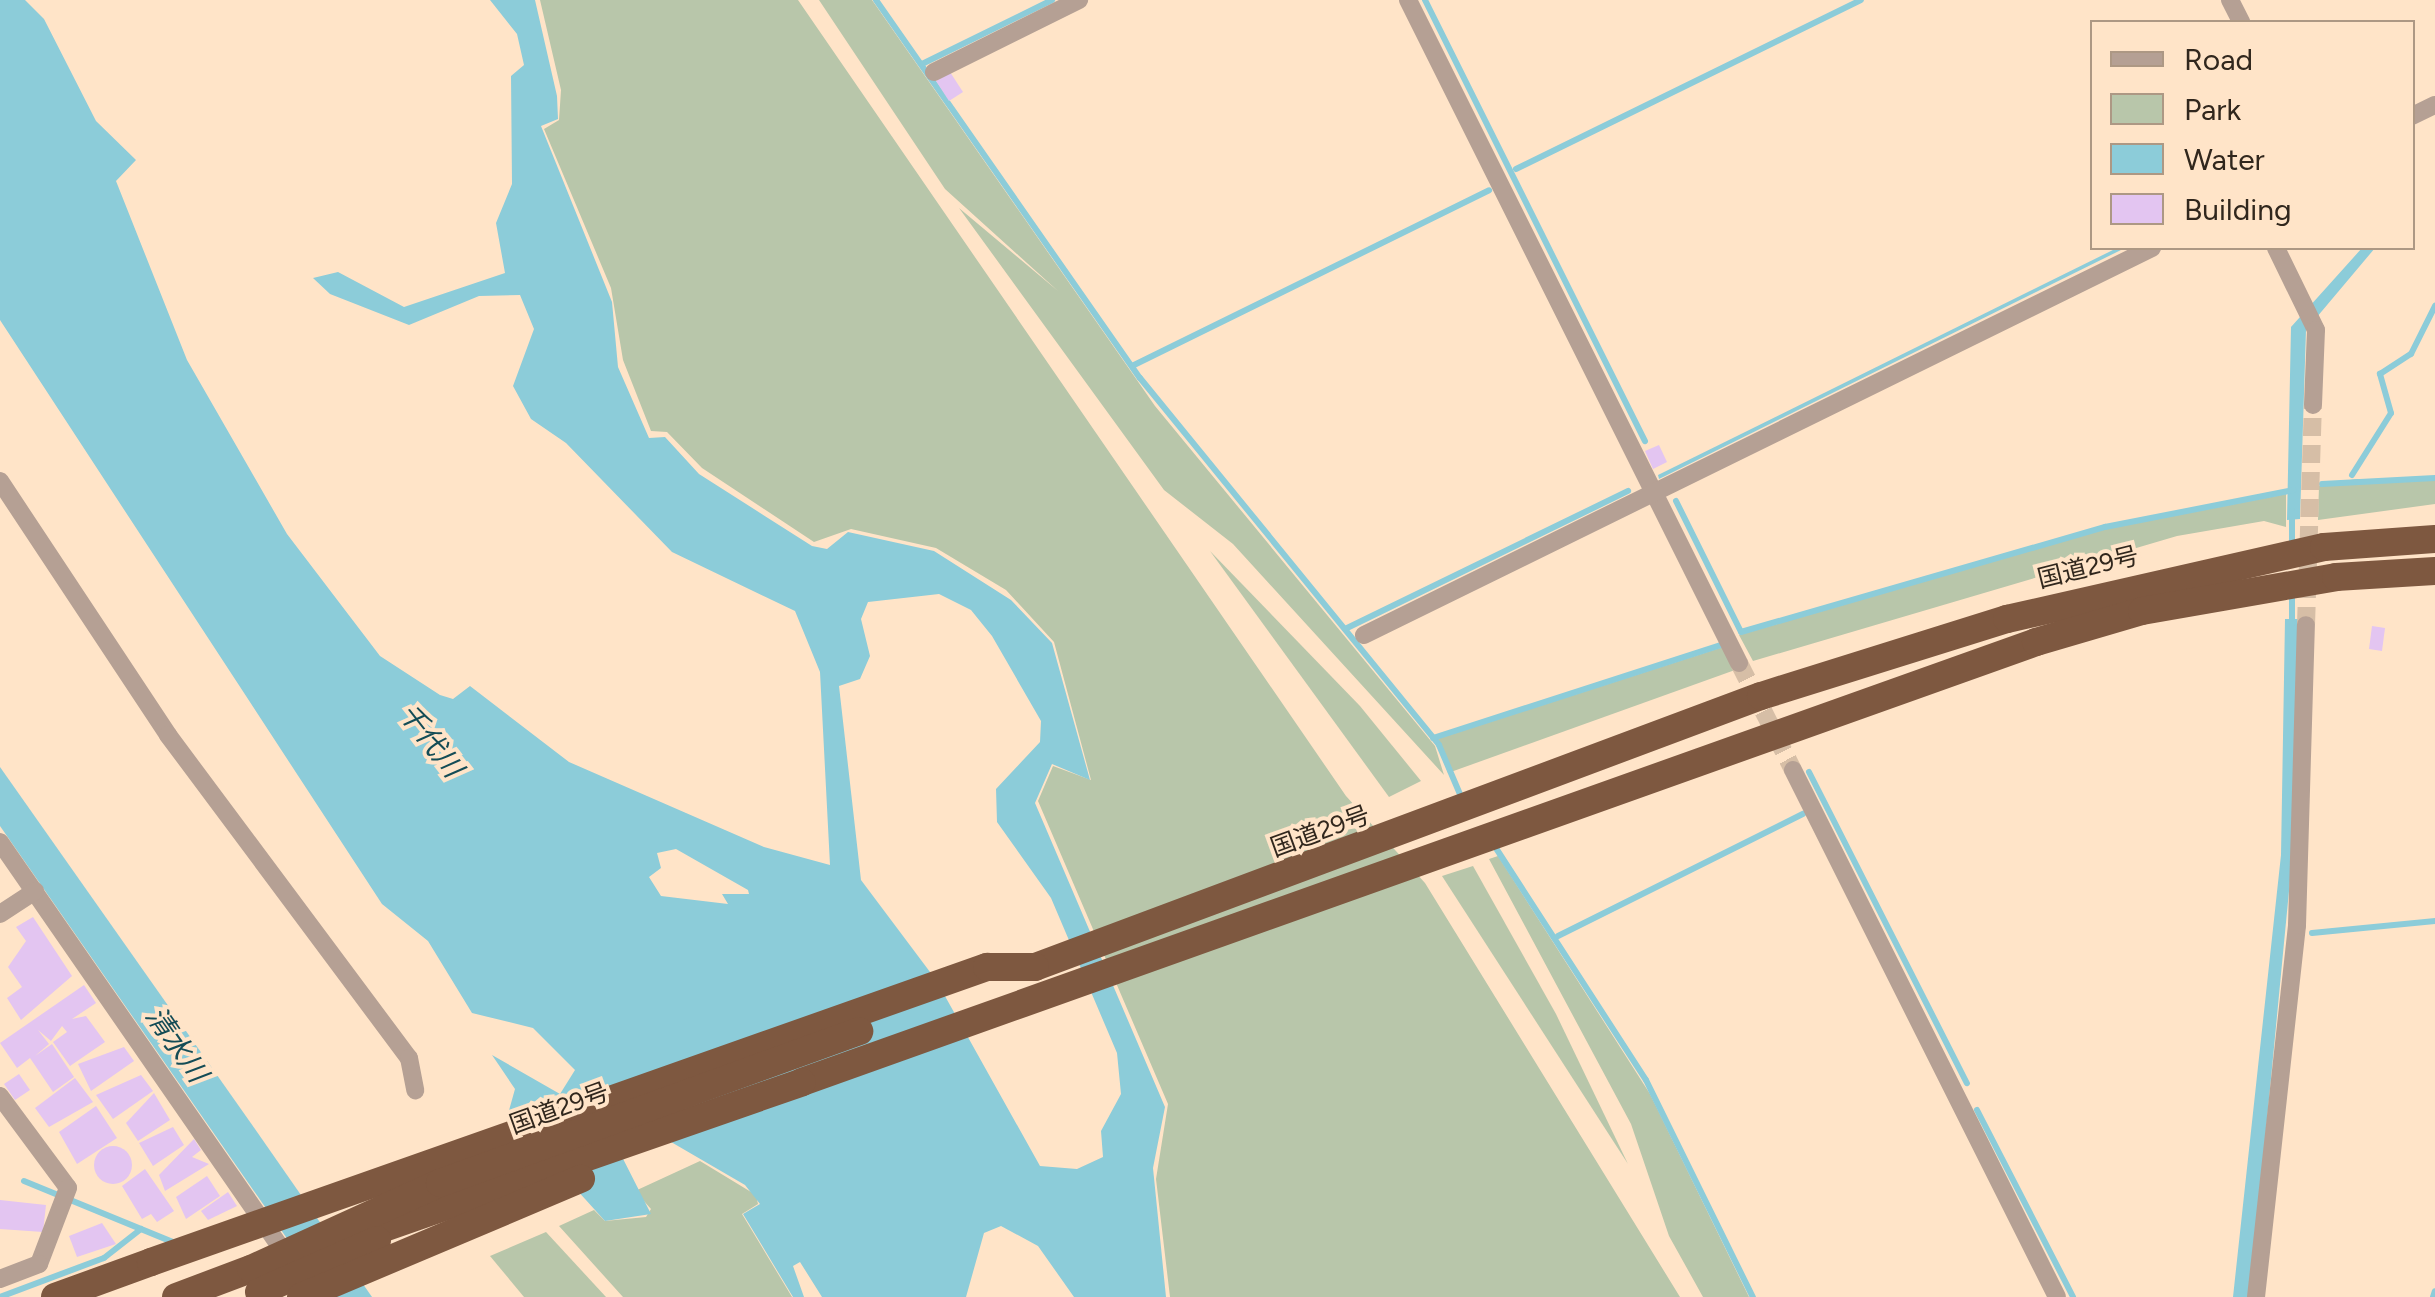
<!DOCTYPE html>
<html>
<head>
<meta charset="utf-8">
<style>
	body { margin:0 }
	#map { position:relative; width:2435px; height:1297px; overflow:hidden; background:#ffe4c8; font-family:Figtree,"Noto Sans JP",sans-serif }
	div>[style] { position:absolute }
	.green>* { inset:0; background:#b8c6aa }
	.water>* { inset:0; background:#8cccd9 }
	.stream>* { height:6px; margin:-3px; padding:0 3px; transform-origin:3px; border-radius:3px; background:#8cccd9 }
	.building>* { inset:0; background:#e3c5f1 }
	.round { border-radius:50% }
	.minor-tunnel>* { height:18px; margin-top:-9px; transform-origin:0; background:repeating-linear-gradient(90deg,#d6bea6 0 18px,transparent 0 27px) }
	.minor>* { height:18px; margin:-9px; padding:0 9px; transform-origin:9px; border-radius:9px; background:#b5a094 }
	.trunk>* { height:28px; margin:-14px; padding:0 14px; transform-origin:14px; border-radius:14px; background:#7e5840 }
	.trunk-bridge>* { height:28px; margin:-14px; padding:0 14px; transform-origin:14px; border-radius:14px; background:#7e5840 }
	span { translate:-50% -50%; white-space:nowrap; text-align:center; line-height:1.15; -webkit-text-stroke:8px #ffe4c8; paint-order:stroke }
	.street-label { font-size:25px; color:#31271d }
	.water-label { font-size:28px; color:#144c56; font-style:italic }
	.legend { position:absolute; left:2090px; top:20px; width:325px; height:230px; box-sizing:border-box; background:#ffe4c8; border:2px solid #ad9884; margin:0; padding:12px 18px; list-style:none; font-size:30px; color:#31271d }
	.legend li { display:flex; align-items:center; gap:20px; height:50px }
	.legend b { width:50px; border:2px solid #ad9884 }
</style>
</head>
<body>
<div id="map">
	<div class="green">
		<div style="clip-path:polygon(540px 0,798px 0,1346px 796px,1425px 883px,1680px 1297px,1170px 1297px,1156px 1179px,1168px 1104px,1038px 801px,1053px 766px,1091px 780px,1054px 642px,1006px 590px,936px 548px,851px 529px,814px 542px,702px 468px,667px 432px,651px 431px,623px 360px,611px 288px,544px 129px,559px 120px,561px 90px)"></div>
		<div style="clip-path:polygon(819px 0,872px 0,1155px 406px,1435px 746px,1444px 775px,1233px 544px,1164px 490px,959px 208px,1058px 291px,945px 189px)"></div>
		<div style="clip-path:polygon(2356px 479px,2435px 480px,2435px 504px,2318px 520px,2319px 486px)"></div>
		<div style="clip-path:polygon(2286px 494px,2286px 527px,2264px 521px,2177px 536px,1753px 661px,1739px 635px,2106px 529px)"></div>
		<div style="clip-path:polygon(1210px 551px,1360px 706px,1421px 781px,1389px 797px)"></div>
		<div style="clip-path:polygon(1723px 647px,1735px 670px,1448px 773px,1437px 739px)"></div>
		<div style="clip-path:polygon(1498px 856px,1650px 1094px,1749px 1297px,1703px 1297px,1669px 1236px,1631px 1124px,1489px 859px)"></div>
		<div style="clip-path:polygon(1473px 866px,1556px 1014px,1628px 1164px,1442px 876px)"></div>
		<div style="clip-path:polygon(700px 1161px,756px 1195px,758px 1204px,742px 1214px,792px 1297px,623px 1297px,559px 1226px,594px 1210px,605px 1221px,646px 1217px,651px 1209px,635px 1191px)"></div>
		<div style="clip-path:polygon(546px 1232px,606px 1297px,524px 1297px,490px 1256px)"></div>
	</div>
	<div class="water">
		<div style="clip-path:polygon(evenodd,0 0,25px 0,44px 19px,96px 121px,136px 160px,116px 181px,187px 360px,287px 534px,380px 656px,440px 695px,453px 699px,470px 686px,569px 762px,764px 847px,830px 865px,820px 672px,795px 611px,672px 552px,566px 443px,531px 419px,513px 386px,534px 329px,520px 295px,479px 296px,409px 325px,330px 294px,313px 278px,338px 272px,404px 307px,505px 273px,496px 223px,512px 184px,511px 76px,524px 65px,517px 34px,490px 0,535px 0,557px 96px,558px 119px,541px 126px,612px 302px,618px 367px,649px 438px,665px 437px,699px 474px,812px 546px,827px 549px,848px 532px,934px 551px,1011px 600px,1052px 643px,1090px 780px,1052px 764px,1035px 803px,1165px 1107px,1153px 1168px,1166px 1297px,1074px 1297px,1038px 1246px,1001px 1226px,984px 1233px,966px 1297px,822px 1297px,800px 1262px,793px 1266px,804px 1297px,793px 1297px,743px 1214px,760px 1204px,745px 1185px,635px 1121px,614px 1141px,651px 1214px,605px 1221px,508px 1114px,515px 1089px,492px 1055px,560px 1094px,575px 1070px,533px 1028px,472px 1013px,428px 941px,382px 904px,0 320px,0 0,939px 594px,971px 610px,992px 636px,1041px 721px,1040px 742px,996px 789px,997px 822px,1051px 898px,1117px 1053px,1121px 1094px,1101px 1131px,1103px 1157px,1077px 1169px,1040px 1166px,936px 980px,861px 880px,839px 686px,860px 679px,870px 656px,861px 619px,868px 602px,939px 594px,0 0,676px 849px,748px 890px,749px 894px,722px 894px,728px 904px,661px 896px,649px 877px,661px 868px,657px 853px,676px 849px)"></div>
		<div style="clip-path:polygon(2117px 248px,2125px 248px,1659px 479px,1658px 475px)"></div>
		<div style="clip-path:polygon(2362px 248px,2375px 248px,2306px 330px,2300px 519px,2287px 520px,2291px 327px)"></div>
		<div style="clip-path:polygon(2285px 619px,2299px 619px,2301px 766px,2250px 1297px,2233px 1297px,2281px 855px)"></div>
		<div style="clip-path:polygon(0 767px,255px 1129px,372px 1297px,330px 1297px,295px 1250px,0 826px)"></div>
	</div>
	<div class="stream">
		<div style="left:876px;top:0;width:461px;rotate:55.1deg"></div>
		<div style="left:1140px;top:378px;width:473px;rotate:50.8deg"></div>
		<div style="left:1439px;top:745px;width:59px;rotate:66.9deg"></div>
		<div style="left:1425px;top:0;width:493px;rotate:63.5deg"></div>
		<div style="left:922px;top:64px;width:145px;rotate:-26.2deg"></div>
		<div style="left:1516px;top:169px;width:384px;rotate:-26.1deg"></div>
		<div style="left:1132px;top:366px;width:398px;rotate:-26.2deg"></div>
		<div style="left:2352px;top:475px;width:73px;rotate:-57.8deg"></div>
		<div style="left:2391px;top:413px;width:41px;rotate:-105.8deg"></div>
		<div style="left:2380px;top:374px;width:37px;rotate:-33deg"></div>
		<div style="left:2411px;top:354px;width:54px;rotate:-63.4deg"></div>
		<div style="left:2322px;top:484px;width:113px;rotate:-3deg"></div>
		<div style="left:1676px;top:501px;width:146px;rotate:63.6deg"></div>
		<div style="left:1741px;top:632px;width:379px;rotate:-16.1deg"></div>
		<div style="left:2105px;top:527px;width:192px;rotate:-11.1deg"></div>
		<div style="left:2292px;top:548px;width:37px;rotate:-90deg"></div>
		<div style="left:2292px;top:623px;width:32px;rotate:-90deg"></div>
		<div style="left:1345px;top:629px;width:315px;rotate:-26deg"></div>
		<div style="left:1433px;top:738px;width:303px;rotate:-17.9deg"></div>
		<div style="left:1809px;top:772px;width:349px;rotate:63.1deg"></div>
		<div style="left:1492px;top:842px;width:283px;rotate:57.1deg"></div>
		<div style="left:1646px;top:1080px;width:242px;rotate:63.8deg"></div>
		<div style="left:2312px;top:933px;width:124px;rotate:-5.6deg"></div>
		<div style="left:1558px;top:936px;width:274px;rotate:-26.5deg"></div>
		<div style="left:1977px;top:1110px;width:210px;rotate:62.8deg"></div>
		<div style="left:24px;top:1181px;width:163px;rotate:22.3deg"></div>
		<div style="left:0;top:1297px;width:111px;rotate:-20.6deg"></div>
		<div style="left:104px;top:1258px;width:47px;rotate:-38.1deg"></div>
		<div style="left:2433px;top:1297px;width:6px;rotate:-72deg"></div>
	</div>
	<div class="building">
		<div style="clip-path:polygon(950px 72px,963px 92px,949px 101px,936px 81px)"></div>
		<div style="clip-path:polygon(1659px 445px,1667px 462px,1653px 469px,1645px 451px)"></div>
		<div style="clip-path:polygon(2372px 626px,2385px 628px,2382px 651px,2369px 649px)"></div>
		<div style="clip-path:polygon(33px 917px,72px 976px,21px 1020px,7px 998px,22px 987px,8px 967px,26px 941px,16px 927px)"></div>
		<div style="clip-path:polygon(84px 985px,96px 1003px,72px 1019px,86px 1016px,105px 1042px,70px 1066px,53px 1042px,67px 1032px,62px 1026px,51px 1041px,38px 1030px,49px 1044px,35px 1056px,52px 1044px,74px 1077px,53px 1092px,30px 1058px,17px 1068px,0 1043px)"></div>
		<div style="clip-path:polygon(124px 1047px,134px 1061px,91px 1091px,78px 1064px)"></div>
		<div style="clip-path:polygon(19px 1074px,30px 1090px,15px 1100px,4px 1084px)"></div>
		<div style="clip-path:polygon(141px 1075px,153px 1091px,113px 1119px,96px 1095px)"></div>
		<div style="clip-path:polygon(75px 1078px,93px 1102px,49px 1127px,35px 1108px)"></div>
		<div style="clip-path:polygon(154px 1093px,170px 1120px,138px 1141px,126px 1123px)"></div>
		<div style="clip-path:polygon(96px 1106px,117px 1138px,77px 1164px,59px 1132px)"></div>
		<div style="clip-path:polygon(173px 1127px,184px 1145px,153px 1166px,139px 1143px)"></div>
		<div style="clip-path:polygon(194px 1139px,201px 1150px,192px 1157px,209px 1164px,165px 1191px,159px 1175px)"></div>
		<div class="round" style="left:94px;top:1146px;width:38px;height:38px"></div>
		<div style="clip-path:polygon(145px 1169px,174px 1211px,157px 1222px,151px 1214px,142px 1219px,122px 1186px)"></div>
		<div style="clip-path:polygon(207px 1176px,220px 1196px,186px 1219px,176px 1197px)"></div>
		<div style="clip-path:polygon(228px 1192px,237px 1206px,208px 1220px,201px 1211px)"></div>
		<div style="clip-path:polygon(0 1200px,46px 1205px,43px 1232px,0 1229px)"></div>
		<div style="clip-path:polygon(102px 1223px,116px 1244px,77px 1257px,69px 1236px)"></div>
	</div>
	<div class="minor-tunnel">
		<div style="left:2306px;top:625px;width:220px;rotate:-88.2deg"></div>
		<div style="left:1739px;top:663px;width:120px;rotate:63.2deg"></div>
	</div>
	<div class="minor">
		<div style="left:1408px;top:0;width:741px;rotate:63.47deg"></div>
		<div style="left:2230px;top:0;width:25px;rotate:63deg"></div>
		<div style="left:934px;top:72px;width:162px;rotate:-26.4deg"></div>
		<div style="left:2412px;top:116px;width:25px;rotate:-26deg"></div>
		<div style="left:2276px;top:248px;width:91px;rotate:64deg"></div>
		<div style="left:2316px;top:330px;width:75px;rotate:92.3deg"></div>
		<div style="left:0;top:481px;width:305px;rotate:56.5deg"></div>
		<div style="left:168px;top:735px;width:403px;rotate:53.3deg"></div>
		<div style="left:409px;top:1058px;width:33px;rotate:79deg"></div>
		<div style="left:1364px;top:635px;width:878px;rotate:-26.16deg"></div>
		<div style="left:1793px;top:770px;width:589px;rotate:63.39deg"></div>
		<div style="left:0;top:842px;width:510px;rotate:55.31deg"></div>
		<div style="left:0;top:914px;width:42px;rotate:-33.3deg"></div>
		<div style="left:0;top:1096px;width:114px;rotate:53.5deg"></div>
		<div style="left:68px;top:1188px;width:81px;rotate:110.9deg"></div>
		<div style="left:39px;top:1264px;width:42px;rotate:159deg"></div>
		<div style="left:2256px;top:1297px;width:374px;rotate:-83.7deg"></div>
		<div style="left:2297px;top:925px;width:300px;rotate:-88.3deg"></div>
	</div>
	<div class="trunk">
		<div style="left:1035px;top:967px;width:775px;rotate:-20.47deg"></div>
		<div style="left:1761px;top:696px;width:258px;rotate:-17.4deg"></div>
		<div style="left:2007px;top:619px;width:325px;rotate:-12.8deg"></div>
		<div style="left:2324px;top:547px;width:111px;rotate:-4.1deg"></div>
		<div style="left:802px;top:1082px;width:1310px;rotate:-19.62deg"></div>
		<div style="left:2036px;top:642px;width:110px;rotate:-16.3deg"></div>
		<div style="left:2142px;top:611px;width:197px;rotate:-9.9deg"></div>
		<div style="left:2336px;top:577px;width:99px;rotate:-3.5deg"></div>
		<div style="left:55px;top:1297px;width:102px;rotate:-20deg"></div>
		<div style="left:176px;top:1297px;width:80px;rotate:-20.5deg"></div>
	</div>
	<div class="trunk-bridge">
		<div style="left:355px;top:1238px;width:473px;rotate:-19.2deg"></div>
		<div style="left:151px;top:1262px;width:887px;rotate:-19.44deg"></div>
		<div style="left:987px;top:967px;width:48px"></div>
		<div style="left:251px;top:1269px;width:208px;rotate:-24.5deg"></div>
		<div style="left:440px;top:1183px;width:446px;rotate:-19.9deg"></div>
		<div style="left:259px;top:1292px;width:129px;rotate:-23.8deg"></div>
		<div style="left:301px;top:1297px;width:304px;rotate:-22.9deg"></div>
	</div>
	<div class="street-label">
		<span style="left:2088px;top:567px;rotate:-14deg">国道29号</span>
		<span style="left:1320px;top:831px;rotate:-20deg">国道29号</span>
		<span style="left:559px;top:1108px;rotate:-20deg">国道29号</span>
	</div>
	<div class="water-label">
		<span style="left:431px;top:740px;rotate:52deg">千代川</span>
		<span style="left:177px;top:1044px;rotate:55deg">清水川</span>
	</div>
	<ul class="legend">
	<li><b style="height:12px;background:#b5a094"></b>Road</li>
	<li><b style="height:28px;background:#b8c6aa"></b>Park</li>
	<li><b style="height:28px;background:#8cccd9"></b>Water</li>
	<li><b style="height:28px;background:#e3c5f1"></b>Building</li>
	</ul>
</div>
</body>
</html>
